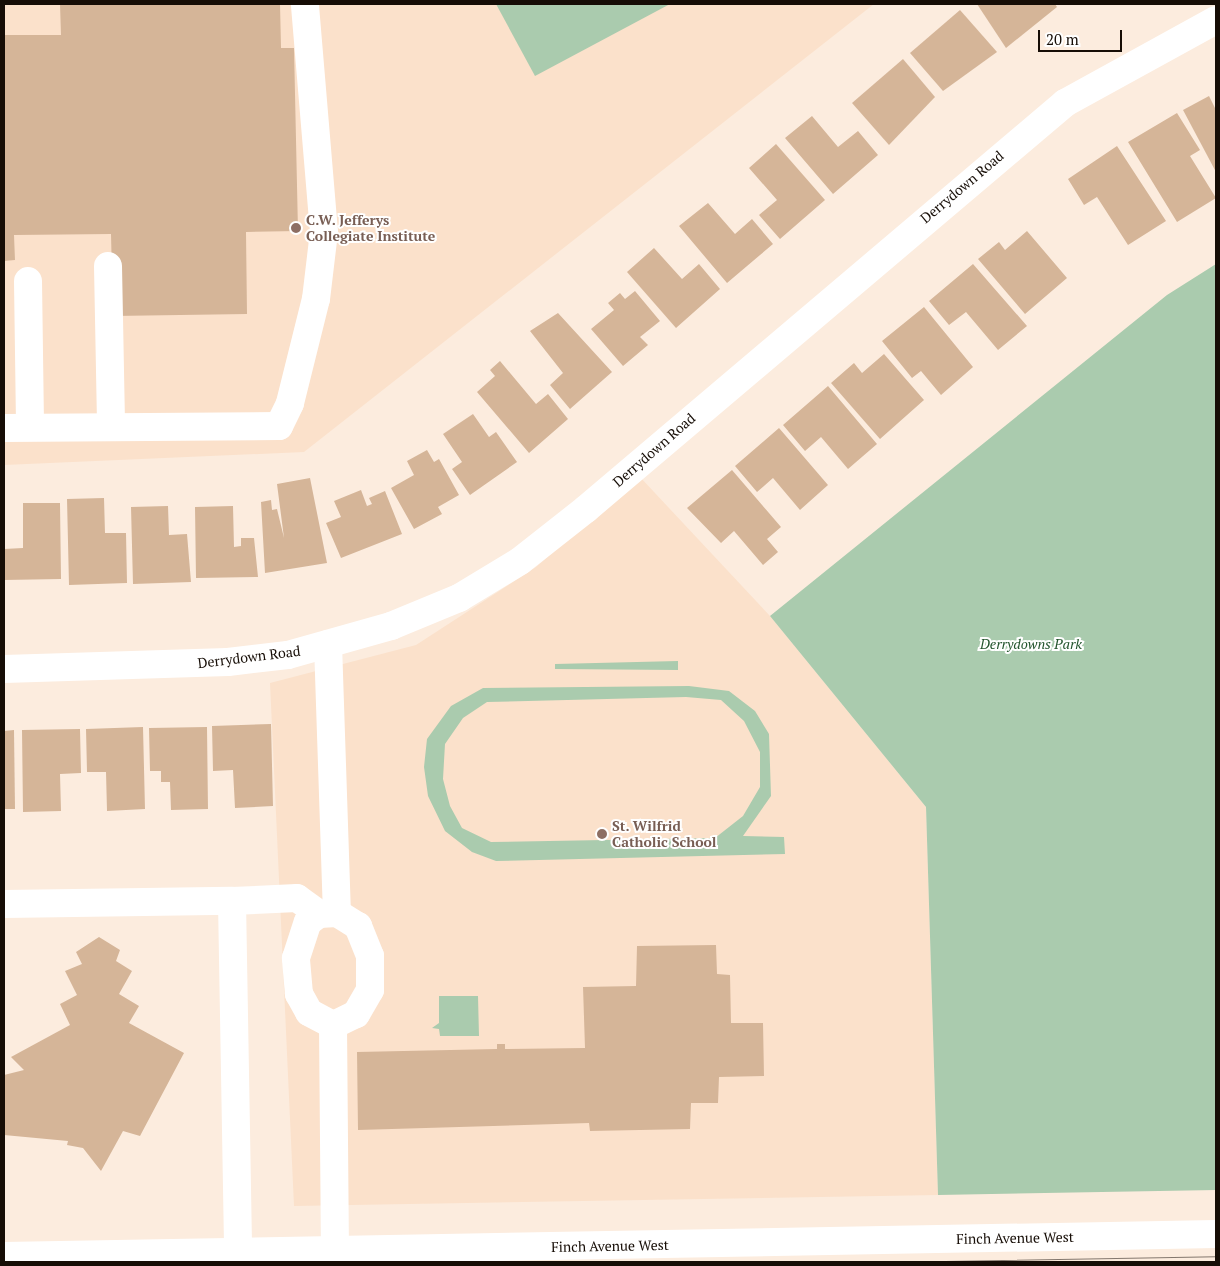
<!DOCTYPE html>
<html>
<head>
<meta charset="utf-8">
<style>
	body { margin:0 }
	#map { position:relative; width:1220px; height:1266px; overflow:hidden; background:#fcecde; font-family:"PT Serif",serif }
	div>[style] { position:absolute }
	.built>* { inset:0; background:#fbe1cb }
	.green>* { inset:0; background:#aacbae }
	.building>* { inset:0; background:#d5b598 }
	.minor>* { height:28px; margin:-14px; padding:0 14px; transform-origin:14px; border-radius:14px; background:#fff }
	.major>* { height:28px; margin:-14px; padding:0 14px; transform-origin:14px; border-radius:14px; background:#fff }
	.tram>* { height:1px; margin:-0.5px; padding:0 0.5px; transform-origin:0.5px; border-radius:0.5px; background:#84786e }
	.dots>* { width:14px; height:14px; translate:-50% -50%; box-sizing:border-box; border:2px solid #fff; border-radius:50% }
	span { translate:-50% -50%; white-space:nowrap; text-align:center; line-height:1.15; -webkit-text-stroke:4px #fff; paint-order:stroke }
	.street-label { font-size:14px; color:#160d06 }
	.education-label { font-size:14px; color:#785e54; font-weight:700 }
	.left { translate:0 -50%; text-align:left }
	.park-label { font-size:14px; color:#23542d; font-style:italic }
	.frame { position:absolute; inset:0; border:5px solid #160d06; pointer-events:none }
	.scale { position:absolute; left:1038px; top:30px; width:84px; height:22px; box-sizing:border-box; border:2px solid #160d06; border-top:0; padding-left:6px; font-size:15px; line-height:18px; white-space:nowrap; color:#160d06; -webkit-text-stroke:4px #fff; paint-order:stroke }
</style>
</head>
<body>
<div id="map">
	<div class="built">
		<div style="clip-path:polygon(4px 4px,874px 4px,304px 452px,4px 465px)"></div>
		<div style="clip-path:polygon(640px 477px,770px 616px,926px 807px,938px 1195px,294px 1206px,270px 683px,416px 645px,536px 567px)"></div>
	</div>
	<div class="green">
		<div style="clip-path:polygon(496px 4px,670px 4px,535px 76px)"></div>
		<div style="clip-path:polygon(1216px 264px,1216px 1190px,938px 1195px,926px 807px,770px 616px,1167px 295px)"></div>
		<div style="clip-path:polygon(678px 661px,678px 670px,555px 669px,555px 664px)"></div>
		<div style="clip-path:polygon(evenodd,689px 686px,729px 691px,755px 711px,769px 734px,771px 796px,743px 836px,784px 837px,785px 854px,496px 861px,472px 852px,445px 831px,428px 796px,424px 767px,427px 739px,451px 706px,483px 688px,689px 686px,686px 697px,721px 700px,744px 721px,760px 752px,760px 787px,743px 816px,715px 838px,491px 842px,462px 828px,450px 806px,443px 779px,445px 744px,463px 718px,487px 702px,686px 697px)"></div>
		<div style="clip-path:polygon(439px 996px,478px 996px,479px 1036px,440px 1036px,439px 1029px,432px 1028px,439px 1023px)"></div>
	</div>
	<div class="building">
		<div style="clip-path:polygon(60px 4px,280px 4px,281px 48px,294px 48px,298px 231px,246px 232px,247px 314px,113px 316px,111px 234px,14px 235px,15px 260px,4px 261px,4px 35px,61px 35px)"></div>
		<div style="clip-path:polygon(977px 4px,1055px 4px,1057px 7px,1006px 48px)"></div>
		<div style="clip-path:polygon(960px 10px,997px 52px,943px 91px,910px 53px)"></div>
		<div style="clip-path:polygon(903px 59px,935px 97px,889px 145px,852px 103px)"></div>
		<div style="clip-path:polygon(1209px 96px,1216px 110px,1216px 172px,1183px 110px)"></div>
		<div style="clip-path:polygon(1177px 113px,1200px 150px,1190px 156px,1216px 198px,1177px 222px,1128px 142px)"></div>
		<div style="clip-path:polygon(812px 116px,838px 147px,858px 131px,878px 155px,833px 194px,785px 138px)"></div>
		<div style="clip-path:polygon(776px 144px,825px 200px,780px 239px,759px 215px,777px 200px,749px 168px)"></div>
		<div style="clip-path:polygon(1117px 146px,1166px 221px,1128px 245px,1097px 197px,1084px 205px,1068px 179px)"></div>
		<div style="clip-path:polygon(708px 203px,735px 234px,752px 219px,773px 244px,727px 283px,679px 226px)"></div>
		<div style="clip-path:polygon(1027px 231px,1067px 278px,1025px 314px,978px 259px,999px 242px,1005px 250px)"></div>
		<div style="clip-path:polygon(654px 248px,682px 279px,699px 264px,720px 289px,676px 328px,627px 272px)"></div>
		<div style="clip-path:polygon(973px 264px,1027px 326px,998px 350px,966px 312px,949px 325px,929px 301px)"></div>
		<div style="clip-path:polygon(635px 291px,660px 321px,640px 337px,648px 345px,623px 366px,591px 329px,614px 310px,608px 303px,620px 293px,625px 299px)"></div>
		<div style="clip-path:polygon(924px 307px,973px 367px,941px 395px,921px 371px,912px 378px,882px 341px)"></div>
		<div style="clip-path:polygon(558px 313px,612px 372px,570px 409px,550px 385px,563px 373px,530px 331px)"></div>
		<div style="clip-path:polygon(884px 354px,924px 400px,880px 439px,831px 383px,854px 363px,862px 373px)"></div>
		<div style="clip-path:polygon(500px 361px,536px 404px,548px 394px,568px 419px,529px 453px,477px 392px,495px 376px,490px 370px)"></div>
		<div style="clip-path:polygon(828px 386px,877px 444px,848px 469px,821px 437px,805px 451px,783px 425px)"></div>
		<div style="clip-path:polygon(473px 414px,489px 437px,496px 432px,517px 462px,470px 495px,452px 469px,462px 462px,443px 434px)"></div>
		<div style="clip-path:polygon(779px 428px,828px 485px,800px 510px,773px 478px,757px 492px,735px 466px)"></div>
		<div style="clip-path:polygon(427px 450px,434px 462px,439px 459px,459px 495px,438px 507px,442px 514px,414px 529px,391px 488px,414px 475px,407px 461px)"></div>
		<div style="clip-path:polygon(732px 470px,781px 527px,767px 539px,778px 552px,763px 565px,734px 531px,721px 543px,687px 508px)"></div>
		<div style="clip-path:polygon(310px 478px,327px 563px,265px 573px,261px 502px,271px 500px,272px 510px,277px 509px,284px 538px,277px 484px)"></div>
		<div style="clip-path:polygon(361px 490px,367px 506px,372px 504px,369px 498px,385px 491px,402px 534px,341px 558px,326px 523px,341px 517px,334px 501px)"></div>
		<div style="clip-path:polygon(104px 498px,105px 533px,126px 533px,127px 583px,69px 585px,67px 499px)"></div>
		<div style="clip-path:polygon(23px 503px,60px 503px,61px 579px,4px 580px,4px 549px,23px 548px)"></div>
		<div style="clip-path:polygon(168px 506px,169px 535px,187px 534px,191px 582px,133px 584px,131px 507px)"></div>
		<div style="clip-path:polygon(233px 506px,234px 547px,241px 546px,241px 538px,254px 538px,258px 577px,196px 578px,195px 507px)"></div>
		<div style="clip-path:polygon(271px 724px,273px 806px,235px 808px,233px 770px,213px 771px,212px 726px)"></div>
		<div style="clip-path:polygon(143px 727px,145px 809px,107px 811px,106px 772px,87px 772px,86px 729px)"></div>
		<div style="clip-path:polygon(207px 727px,208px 809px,171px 810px,170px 782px,161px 782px,161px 771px,150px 771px,149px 728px)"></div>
		<div style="clip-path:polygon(80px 729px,81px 773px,60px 774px,61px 811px,23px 812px,22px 730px)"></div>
		<div style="clip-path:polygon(14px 730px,15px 809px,4px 809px,4px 731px)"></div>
		<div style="clip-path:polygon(99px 937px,120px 950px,116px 961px,132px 971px,119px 994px,139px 1006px,129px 1023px,184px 1053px,140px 1136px,123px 1131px,101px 1171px,83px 1148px,67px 1145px,68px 1141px,4px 1135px,4px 1075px,24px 1070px,11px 1057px,70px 1025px,60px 1004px,77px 995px,65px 971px,82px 964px,76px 952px)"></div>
		<div style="clip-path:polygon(716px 945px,717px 974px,730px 975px,731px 1023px,763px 1023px,764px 1076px,719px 1077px,718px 1103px,691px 1103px,690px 1129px,590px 1131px,589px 1123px,358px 1130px,357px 1052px,497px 1049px,497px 1044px,505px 1044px,505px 1049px,585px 1048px,583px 987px,636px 986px,637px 946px)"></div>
	</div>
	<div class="minor">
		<div style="left:108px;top:266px;width:161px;rotate:88.9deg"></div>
		<div style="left:28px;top:281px;width:146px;rotate:89.2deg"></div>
		<div style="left:4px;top:428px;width:275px;rotate:-0.4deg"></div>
		<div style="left:279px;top:426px;width:25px;rotate:-64deg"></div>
		<div style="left:290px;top:403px;width:107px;rotate:-76deg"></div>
		<div style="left:316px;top:299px;width:67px;rotate:-83.2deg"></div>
		<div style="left:324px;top:232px;width:229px;rotate:-94.8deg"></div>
		<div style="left:328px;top:644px;width:269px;rotate:88.1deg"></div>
		<div style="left:4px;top:669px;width:224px;rotate:-1.8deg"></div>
		<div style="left:228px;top:662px;width:60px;rotate:-6.7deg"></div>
		<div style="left:288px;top:655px;width:107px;rotate:-15.7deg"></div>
		<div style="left:391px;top:626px;width:74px;rotate:-22.4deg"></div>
		<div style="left:459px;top:598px;width:71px;rotate:-31.2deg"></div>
		<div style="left:520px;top:561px;width:84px;rotate:-38.2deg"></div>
		<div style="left:586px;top:509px;width:628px;rotate:-40.28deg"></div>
		<div style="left:1065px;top:103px;width:172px;rotate:-28.8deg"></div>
		<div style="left:232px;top:901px;width:65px;rotate:-2.6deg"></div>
		<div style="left:297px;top:898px;width:27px;rotate:36deg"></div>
		<div style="left:4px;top:904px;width:228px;rotate:-0.8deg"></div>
		<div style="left:232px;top:901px;width:353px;rotate:89deg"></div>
		<div style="left:337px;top:913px;width:25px;rotate:32deg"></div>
		<div style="left:358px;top:926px;width:32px;rotate:68deg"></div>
		<div style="left:370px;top:956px;width:34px;rotate:90deg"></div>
		<div style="left:370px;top:990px;width:28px;rotate:120deg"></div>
		<div style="left:356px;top:1014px;width:25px;rotate:154deg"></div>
		<div style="left:333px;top:1025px;width:27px;rotate:-152deg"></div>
		<div style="left:309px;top:1012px;width:21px;rotate:-119deg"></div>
		<div style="left:299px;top:994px;width:36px;rotate:-95deg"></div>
		<div style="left:296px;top:958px;width:38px;rotate:-72deg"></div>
		<div style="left:308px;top:922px;width:14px;rotate:-36deg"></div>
		<div style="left:319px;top:914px;width:18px;rotate:-3deg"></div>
		<div style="left:333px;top:1025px;width:227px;rotate:89.5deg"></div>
	</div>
	<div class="major">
		<div style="left:4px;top:1256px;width:1212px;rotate:-1.04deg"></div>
	</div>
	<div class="tram">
		<div style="left:886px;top:1262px;width:330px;rotate:-1deg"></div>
	</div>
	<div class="dots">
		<div style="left:296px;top:228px;background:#8d6e63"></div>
		<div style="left:602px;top:834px;background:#8d6e63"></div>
	</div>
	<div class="street-label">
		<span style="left:962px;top:187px;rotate:-40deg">Derrydown Road</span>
		<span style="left:654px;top:450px;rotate:-41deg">Derrydown Road</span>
		<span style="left:249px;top:657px;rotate:-7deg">Derrydown Road</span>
		<span style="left:1015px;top:1238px;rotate:-1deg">Finch Avenue West</span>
		<span style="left:610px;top:1246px;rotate:-1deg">Finch Avenue West</span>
	</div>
	<div class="education-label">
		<span class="left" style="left:306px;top:228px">C.W. Jefferys<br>Collegiate Institute</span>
		<span class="left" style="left:612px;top:834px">St. Wilfrid<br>Catholic School</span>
	</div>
	<div class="park-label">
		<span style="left:1031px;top:644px">Derrydowns Park</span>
	</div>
	<div class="frame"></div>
	<div class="scale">20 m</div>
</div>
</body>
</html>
